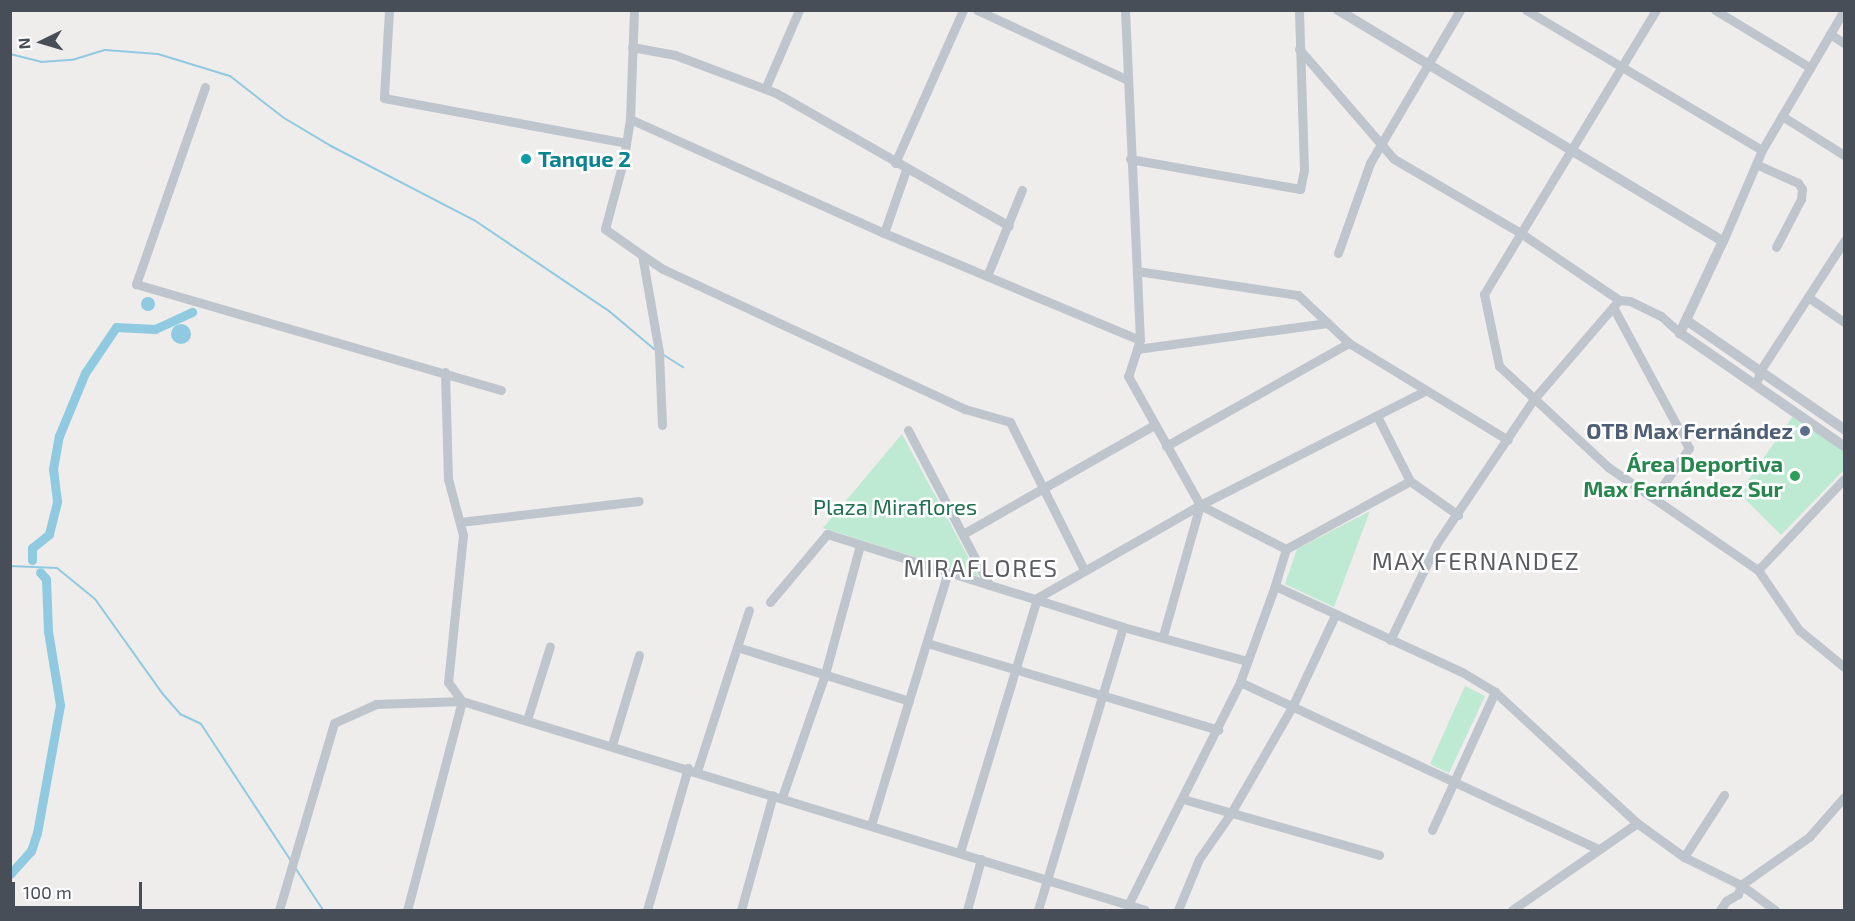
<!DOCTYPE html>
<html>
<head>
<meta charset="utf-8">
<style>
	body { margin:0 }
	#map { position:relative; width:1855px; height:921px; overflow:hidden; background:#efecec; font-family:"Exo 2",sans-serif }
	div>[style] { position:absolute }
	.green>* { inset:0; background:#bee9d2 }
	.water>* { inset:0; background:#90cae1 }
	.round { border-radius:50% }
	.stream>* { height:2px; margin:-1px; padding:0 1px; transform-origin:1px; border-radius:1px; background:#90cae1 }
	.canal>* { height:9px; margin:-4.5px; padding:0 4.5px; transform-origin:4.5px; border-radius:4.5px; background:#90cae1 }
	.minor>* { height:9px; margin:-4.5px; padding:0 4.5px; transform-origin:4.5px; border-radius:4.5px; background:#bfc5cd }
	.tertiary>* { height:10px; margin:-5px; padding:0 5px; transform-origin:5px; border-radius:5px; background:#bfc5cd }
	.dots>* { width:16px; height:16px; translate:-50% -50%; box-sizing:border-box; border:3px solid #fff; border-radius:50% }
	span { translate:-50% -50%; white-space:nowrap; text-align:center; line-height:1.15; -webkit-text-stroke:5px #fff; paint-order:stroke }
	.culture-label { font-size:22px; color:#0d838f; font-weight:700 }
	.left { translate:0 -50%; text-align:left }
	.service-label { font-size:22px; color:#4e5e75; font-weight:700 }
	.right { translate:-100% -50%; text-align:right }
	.leisure-label { font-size:22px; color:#27864d; font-weight:700 }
	.park-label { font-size:22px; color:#20704e }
	.neighbourhood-label { font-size:24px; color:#5a5c60; letter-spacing:1.5px }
	.frame { position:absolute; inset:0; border:12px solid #474e57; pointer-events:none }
	.north { position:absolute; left:12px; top:12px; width:60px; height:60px; -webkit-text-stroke:4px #fff; paint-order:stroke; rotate:265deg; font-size:16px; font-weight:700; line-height:24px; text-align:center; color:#474e57 }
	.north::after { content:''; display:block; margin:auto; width:21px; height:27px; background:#474e57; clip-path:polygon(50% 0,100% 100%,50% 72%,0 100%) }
	.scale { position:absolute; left:12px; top:882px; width:130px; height:27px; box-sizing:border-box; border:3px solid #474e57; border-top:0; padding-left:8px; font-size:18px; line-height:21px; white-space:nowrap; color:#474e57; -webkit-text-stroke:4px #fff; paint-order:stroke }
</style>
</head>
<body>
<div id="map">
	<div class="green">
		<div style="clip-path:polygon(1793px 416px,1844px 450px,1844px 470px,1781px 535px,1739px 493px)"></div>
		<div style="clip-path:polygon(902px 434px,979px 577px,823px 528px)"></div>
		<div style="clip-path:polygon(1370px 511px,1334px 607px,1285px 584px,1297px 549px)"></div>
		<div style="clip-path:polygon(1465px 686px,1485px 696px,1449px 773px,1430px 764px)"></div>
	</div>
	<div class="water">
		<div class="round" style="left:141px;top:297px;width:14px;height:14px"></div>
		<div class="round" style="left:171px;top:324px;width:20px;height:20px"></div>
	</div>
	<div class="stream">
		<div style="left:10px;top:54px;width:32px;rotate:14deg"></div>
		<div style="left:41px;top:62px;width:31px;rotate:-4deg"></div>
		<div style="left:72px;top:60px;width:34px;rotate:-17deg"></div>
		<div style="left:105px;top:50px;width:53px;rotate:4.3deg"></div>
		<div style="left:158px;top:54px;width:75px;rotate:17deg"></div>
		<div style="left:230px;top:76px;width:68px;rotate:37.9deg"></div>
		<div style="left:284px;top:118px;width:55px;rotate:30.8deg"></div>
		<div style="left:331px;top:146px;width:161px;rotate:27.4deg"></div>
		<div style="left:474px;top:220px;width:163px;rotate:34deg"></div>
		<div style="left:609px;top:311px;width:59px;rotate:40.2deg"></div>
		<div style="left:662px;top:354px;width:25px;rotate:32deg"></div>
		<div style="left:10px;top:566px;width:47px;rotate:2.4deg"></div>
		<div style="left:57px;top:568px;width:49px;rotate:39.2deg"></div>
		<div style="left:95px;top:599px;width:115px;rotate:54.5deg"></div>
		<div style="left:162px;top:693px;width:28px;rotate:49deg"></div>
		<div style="left:180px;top:714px;width:23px;rotate:25deg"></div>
		<div style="left:201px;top:724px;width:164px;rotate:56.7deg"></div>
		<div style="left:294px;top:866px;width:53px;rotate:56.6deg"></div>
	</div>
	<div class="canal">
		<div style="left:32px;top:560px;width:12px;rotate:-90deg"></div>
		<div style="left:32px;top:548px;width:22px;rotate:-39deg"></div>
		<div style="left:49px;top:534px;width:34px;rotate:-76deg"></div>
		<div style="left:57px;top:501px;width:32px;rotate:-97deg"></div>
		<div style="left:53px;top:469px;width:34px;rotate:-80deg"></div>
		<div style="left:59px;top:436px;width:68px;rotate:-67.6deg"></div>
		<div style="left:85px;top:373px;width:55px;rotate:-56deg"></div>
		<div style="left:116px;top:327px;width:39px;rotate:3deg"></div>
		<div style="left:155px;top:329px;width:41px;rotate:-24.7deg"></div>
		<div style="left:10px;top:874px;width:31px;rotate:-48deg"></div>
		<div style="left:31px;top:851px;width:19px;rotate:-72deg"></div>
		<div style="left:37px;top:833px;width:130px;rotate:-79.8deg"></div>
		<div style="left:60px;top:705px;width:75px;rotate:-99.2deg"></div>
		<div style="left:48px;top:631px;width:52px;rotate:-92.2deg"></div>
		<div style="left:46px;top:579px;width:9px;rotate:-131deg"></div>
	</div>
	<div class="minor">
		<div style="left:389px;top:10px;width:88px;rotate:93.3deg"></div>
		<div style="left:384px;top:98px;width:246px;rotate:10.5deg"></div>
		<div style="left:634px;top:10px;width:109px;rotate:92.1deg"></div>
		<div style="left:630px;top:119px;width:39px;rotate:99deg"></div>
		<div style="left:624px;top:158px;width:73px;rotate:105deg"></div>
		<div style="left:605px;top:229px;width:45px;rotate:35.1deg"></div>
		<div style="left:977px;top:10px;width:166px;rotate:24.9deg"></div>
		<div style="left:1125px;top:10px;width:330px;rotate:87.4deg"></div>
		<div style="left:1140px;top:340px;width:38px;rotate:108deg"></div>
		<div style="left:1128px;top:376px;width:148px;rotate:60.8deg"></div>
		<div style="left:1200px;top:505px;width:136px;rotate:105.8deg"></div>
		<div style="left:1526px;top:10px;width:274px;rotate:30.7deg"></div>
		<div style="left:1656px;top:10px;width:332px;rotate:121.2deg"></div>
		<div style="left:1484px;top:294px;width:74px;rotate:78.2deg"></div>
		<div style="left:1499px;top:366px;width:149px;rotate:42.8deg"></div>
		<div style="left:1608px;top:467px;width:182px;rotate:34.5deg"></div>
		<div style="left:1758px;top:570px;width:73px;rotate:55.7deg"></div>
		<div style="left:1799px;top:630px;width:58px;rotate:39.4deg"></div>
		<div style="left:1715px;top:10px;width:110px;rotate:31.2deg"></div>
		<div style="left:1830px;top:34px;width:17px;rotate:33deg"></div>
		<div style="left:632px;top:47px;width:44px;rotate:10.5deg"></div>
		<div style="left:675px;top:55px;width:108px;rotate:20.6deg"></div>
		<div style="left:776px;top:93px;width:268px;rotate:29.7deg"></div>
		<div style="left:1299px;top:49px;width:145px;rotate:49.2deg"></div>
		<div style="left:1394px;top:159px;width:145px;rotate:30.3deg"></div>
		<div style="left:1519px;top:232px;width:121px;rotate:34.2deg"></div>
		<div style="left:1619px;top:300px;width:11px;rotate:5deg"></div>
		<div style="left:1630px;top:301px;width:34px;rotate:26deg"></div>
		<div style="left:1661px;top:316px;width:25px;rotate:42deg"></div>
		<div style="left:205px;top:87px;width:209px;rotate:109.3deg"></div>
		<div style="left:136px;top:284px;width:380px;rotate:16.2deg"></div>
		<div style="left:765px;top:89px;width:86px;rotate:-66.7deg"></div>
		<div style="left:1782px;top:116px;width:73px;rotate:32.2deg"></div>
		<div style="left:630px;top:119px;width:278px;rotate:24.2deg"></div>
		<div style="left:884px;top:233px;width:277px;rotate:22.7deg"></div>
		<div style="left:1130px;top:159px;width:173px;rotate:10deg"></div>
		<div style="left:1300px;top:189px;width:19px;rotate:-78deg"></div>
		<div style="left:1304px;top:170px;width:160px;rotate:-91.8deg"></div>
		<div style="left:895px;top:163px;width:167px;rotate:-66deg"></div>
		<div style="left:1756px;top:164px;width:46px;rotate:24.3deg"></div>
		<div style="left:1798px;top:183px;width:7px;rotate:56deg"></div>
		<div style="left:1802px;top:189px;width:10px;rotate:96deg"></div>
		<div style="left:1801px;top:199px;width:54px;rotate:117.5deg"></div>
		<div style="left:884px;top:233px;width:67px;rotate:-70.8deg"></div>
		<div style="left:1723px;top:241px;width:99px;rotate:-66.8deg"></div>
		<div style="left:1762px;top:150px;width:162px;rotate:-59.6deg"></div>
		<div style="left:1338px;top:253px;width:96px;rotate:-70.4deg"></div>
		<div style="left:1370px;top:163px;width:178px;rotate:-59.5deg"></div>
		<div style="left:1137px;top:271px;width:163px;rotate:8.5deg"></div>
		<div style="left:1298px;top:295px;width:70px;rotate:43.3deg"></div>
		<div style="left:1349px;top:343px;width:186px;rotate:31.4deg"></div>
		<div style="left:987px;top:276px;width:93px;rotate:-67.9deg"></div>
		<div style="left:1808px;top:297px;width:44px;rotate:34.8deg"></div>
		<div style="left:1613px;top:307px;width:160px;rotate:61.7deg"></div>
		<div style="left:1689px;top:448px;width:61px;rotate:125deg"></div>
		<div style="left:1137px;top:349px;width:192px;rotate:-7.8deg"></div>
		<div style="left:445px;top:372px;width:107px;rotate:88.4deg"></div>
		<div style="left:448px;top:479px;width:58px;rotate:75deg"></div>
		<div style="left:463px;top:535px;width:148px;rotate:95.8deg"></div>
		<div style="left:448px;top:682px;width:24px;rotate:54deg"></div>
		<div style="left:462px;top:701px;width:714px;rotate:17.01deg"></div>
		<div style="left:1756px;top:385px;width:15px;rotate:-74deg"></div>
		<div style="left:1760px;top:371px;width:155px;rotate:-57.1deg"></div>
		<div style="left:1377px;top:416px;width:73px;rotate:63.1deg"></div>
		<div style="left:1410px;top:481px;width:59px;rotate:35.3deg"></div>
		<div style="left:662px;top:425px;width:73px;rotate:-92.4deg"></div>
		<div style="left:659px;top:352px;width:98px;rotate:-99.9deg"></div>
		<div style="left:642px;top:255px;width:25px;rotate:34deg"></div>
		<div style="left:663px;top:269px;width:333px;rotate:24.9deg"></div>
		<div style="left:965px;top:409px;width:47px;rotate:16.1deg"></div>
		<div style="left:1010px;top:422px;width:165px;rotate:63.4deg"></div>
		<div style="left:908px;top:430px;width:175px;rotate:62.4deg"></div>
		<div style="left:1166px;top:446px;width:210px;rotate:-29.4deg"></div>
		<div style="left:1410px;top:481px;width:141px;rotate:151.3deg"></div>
		<div style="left:1286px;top:549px;width:39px;rotate:107deg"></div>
		<div style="left:1275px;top:586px;width:206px;rotate:24.7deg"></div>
		<div style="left:1462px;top:672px;width:39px;rotate:31deg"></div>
		<div style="left:1495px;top:692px;width:193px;rotate:42.7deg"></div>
		<div style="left:1637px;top:823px;width:58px;rotate:35.9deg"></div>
		<div style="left:1684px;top:857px;width:64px;rotate:26.2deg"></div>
		<div style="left:1741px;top:885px;width:42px;rotate:36.3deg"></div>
		<div style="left:1200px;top:505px;width:97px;rotate:27.1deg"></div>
		<div style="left:460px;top:522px;width:180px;rotate:-6.7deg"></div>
		<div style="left:963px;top:534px;width:220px;rotate:-29.7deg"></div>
		<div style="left:1758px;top:570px;width:125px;rotate:-46.6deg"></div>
		<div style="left:770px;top:602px;width:89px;rotate:-50deg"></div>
		<div style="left:827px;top:534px;width:310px;rotate:17.4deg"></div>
		<div style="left:1123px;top:627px;width:129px;rotate:15.3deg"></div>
		<div style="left:1390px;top:640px;width:108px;rotate:-64.1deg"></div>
		<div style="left:1437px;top:543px;width:172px;rotate:-56.1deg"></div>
		<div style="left:1533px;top:400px;width:132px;rotate:-49.3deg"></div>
		<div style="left:927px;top:643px;width:304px;rotate:16.6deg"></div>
		<div style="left:737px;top:647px;width:180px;rotate:17.4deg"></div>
		<div style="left:1240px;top:682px;width:395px;rotate:25deg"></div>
		<div style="left:527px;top:720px;width:77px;rotate:-72.7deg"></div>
		<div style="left:612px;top:745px;width:94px;rotate:-73.3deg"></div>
		<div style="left:697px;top:771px;width:169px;rotate:-72.1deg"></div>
		<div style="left:782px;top:797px;width:130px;rotate:-70.7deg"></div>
		<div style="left:825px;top:674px;width:134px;rotate:-74.8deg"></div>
		<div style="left:1183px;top:799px;width:204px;rotate:15.9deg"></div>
		<div style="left:871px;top:825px;width:264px;rotate:-73.1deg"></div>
		<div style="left:1432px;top:830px;width:152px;rotate:-65.5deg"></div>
		<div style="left:960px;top:852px;width:265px;rotate:-73.1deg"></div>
		<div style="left:1037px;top:598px;width:188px;rotate:-29.7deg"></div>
		<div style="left:1200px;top:505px;width:252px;rotate:-26.9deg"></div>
		<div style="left:1684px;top:857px;width:74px;rotate:-57.2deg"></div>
		<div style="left:1128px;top:905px;width:250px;rotate:-63.3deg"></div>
		<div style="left:1240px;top:682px;width:102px;rotate:-70deg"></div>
		<div style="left:279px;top:910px;width:195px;rotate:-73.6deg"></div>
		<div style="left:334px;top:723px;width:46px;rotate:-24.3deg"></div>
		<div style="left:376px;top:704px;width:86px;rotate:-2deg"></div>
		<div style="left:462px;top:701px;width:216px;rotate:104.7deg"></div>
		<div style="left:647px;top:910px;width:148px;rotate:-73.9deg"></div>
		<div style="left:741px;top:910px;width:119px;rotate:-74.5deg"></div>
		<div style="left:967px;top:910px;width:53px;rotate:-74.6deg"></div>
		<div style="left:1038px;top:910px;width:295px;rotate:-73.3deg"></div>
		<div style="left:1178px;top:910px;width:55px;rotate:-67.6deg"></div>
		<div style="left:1199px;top:859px;width:56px;rotate:-55.2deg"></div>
		<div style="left:1231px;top:813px;width:122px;rotate:-60.1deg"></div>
		<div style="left:1292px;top:707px;width:102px;rotate:-64.9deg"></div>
		<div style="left:1512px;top:910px;width:152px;rotate:-34.8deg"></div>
		<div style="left:1720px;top:910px;width:11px;rotate:-56deg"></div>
		<div style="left:1726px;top:901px;width:14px;rotate:-30deg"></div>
		<div style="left:1738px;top:894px;width:9px;rotate:-72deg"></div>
		<div style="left:1741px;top:885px;width:83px;rotate:-35.2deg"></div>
		<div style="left:1809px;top:837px;width:53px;rotate:-48.8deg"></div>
	</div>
	<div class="tertiary">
		<div style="left:1338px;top:10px;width:449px;rotate:31deg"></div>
		<div style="left:1723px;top:241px;width:102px;rotate:115.1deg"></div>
		<div style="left:1680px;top:333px;width:199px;rotate:34.6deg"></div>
		<div style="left:1686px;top:320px;width:192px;rotate:34.6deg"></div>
	</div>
	<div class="dots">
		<div style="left:526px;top:159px;background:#0f9aa8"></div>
		<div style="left:1805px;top:431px;background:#5c6f8a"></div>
		<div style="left:1795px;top:476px;background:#2e9e5b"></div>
	</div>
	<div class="culture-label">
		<span class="left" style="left:538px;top:159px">Tanque 2</span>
	</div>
	<div class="service-label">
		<span class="right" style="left:1793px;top:431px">OTB Max Fernández</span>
	</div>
	<div class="leisure-label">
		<span class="right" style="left:1783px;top:476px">Área Deportiva<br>Max Fernández Sur</span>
	</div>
	<div class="park-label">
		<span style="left:895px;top:507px">Plaza Miraflores</span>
	</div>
	<div class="neighbourhood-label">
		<span style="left:1476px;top:561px">MAX FERNANDEZ</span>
		<span style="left:981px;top:568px">MIRAFLORES</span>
	</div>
	<div class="frame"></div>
	<div class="north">N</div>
	<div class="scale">100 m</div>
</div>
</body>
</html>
